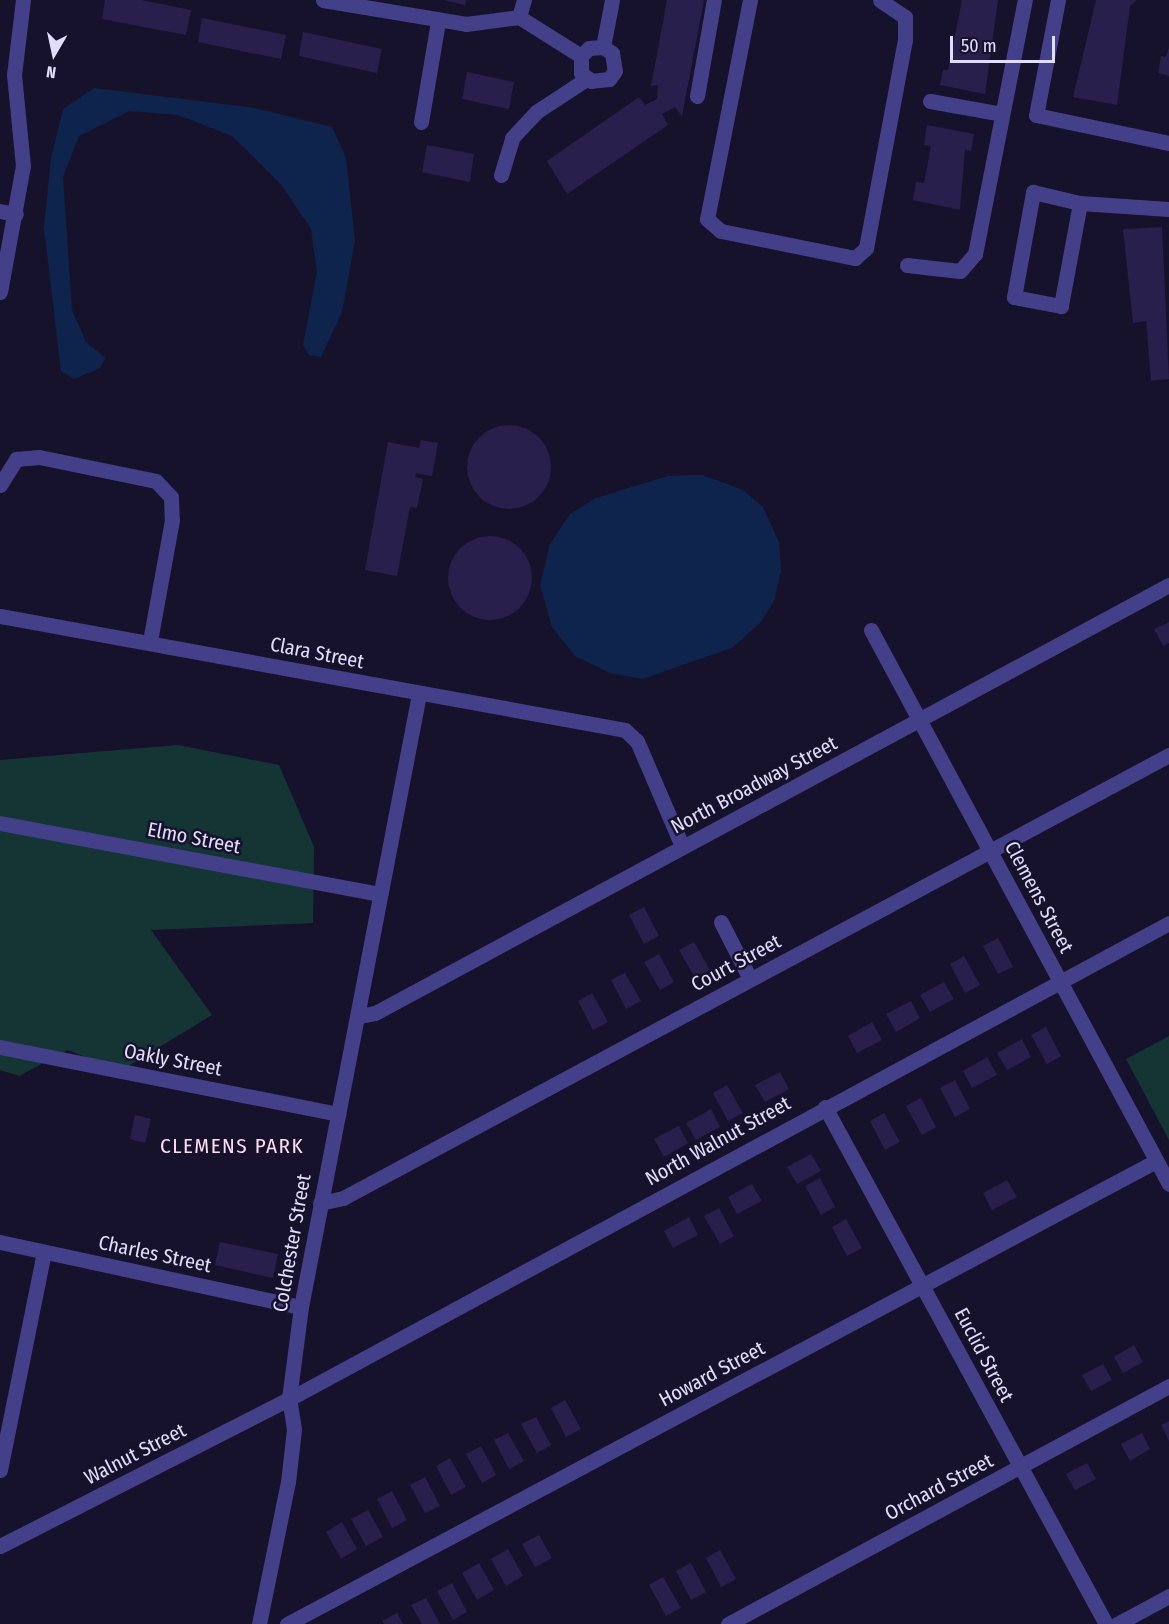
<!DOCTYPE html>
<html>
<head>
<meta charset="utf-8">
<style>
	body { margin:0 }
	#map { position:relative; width:1169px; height:1624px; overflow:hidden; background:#17122b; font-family:"Fira Sans Condensed",sans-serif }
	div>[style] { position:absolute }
	.green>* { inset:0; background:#153535 }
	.water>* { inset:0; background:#0f244d }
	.building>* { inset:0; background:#291f4c }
	.round { border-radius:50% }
	.minor>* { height:15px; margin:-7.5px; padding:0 7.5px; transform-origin:7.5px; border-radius:7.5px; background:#443f89 }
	span { translate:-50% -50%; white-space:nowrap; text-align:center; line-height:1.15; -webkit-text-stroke:5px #17122b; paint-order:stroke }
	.street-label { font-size:20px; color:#e2ddfe }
	.neighbourhood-label { font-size:21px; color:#fedff2; letter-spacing:1.5px }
	.north { position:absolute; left:24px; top:24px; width:60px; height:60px; -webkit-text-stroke:4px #17122b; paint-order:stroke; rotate:189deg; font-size:16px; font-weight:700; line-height:24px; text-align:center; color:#e2ddfe }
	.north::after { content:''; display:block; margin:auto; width:21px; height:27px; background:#e2ddfe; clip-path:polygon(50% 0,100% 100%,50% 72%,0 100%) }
	.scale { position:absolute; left:950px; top:36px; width:105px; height:27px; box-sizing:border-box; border:3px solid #e2ddfe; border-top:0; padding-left:8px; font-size:18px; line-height:21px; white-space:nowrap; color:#e2ddfe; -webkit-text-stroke:4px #17122b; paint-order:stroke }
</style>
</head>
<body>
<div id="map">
	<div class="green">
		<div style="clip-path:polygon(178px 745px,279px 765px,314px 847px,313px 923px,151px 930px,212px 1015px,120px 1071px,68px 1050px,19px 1076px,0 1070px,0 760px)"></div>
		<div style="clip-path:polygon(1169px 1036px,1169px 1140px,1126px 1059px)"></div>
	</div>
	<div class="water">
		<div style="clip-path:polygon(94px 88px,255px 108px,332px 127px,346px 158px,355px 241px,342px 312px,321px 357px,309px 355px,303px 345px,317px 272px,311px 229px,280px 183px,232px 136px,178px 115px,129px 111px,79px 136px,63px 177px,72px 310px,86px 342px,105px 358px,100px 368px,74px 379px,61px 371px,44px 227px,51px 158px,63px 109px)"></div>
		<div style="clip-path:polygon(702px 475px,743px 490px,763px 507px,779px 542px,781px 571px,774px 601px,761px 622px,732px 648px,642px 679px,610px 673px,575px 656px,552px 627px,540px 585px,550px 544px,570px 514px,596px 498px,668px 476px)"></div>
	</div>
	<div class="building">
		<div style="clip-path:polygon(105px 0,141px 0,191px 10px,186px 35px,102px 19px)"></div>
		<div style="clip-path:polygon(443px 0,466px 0,465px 5px)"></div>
		<div style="clip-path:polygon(667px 0,704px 0,682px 116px,675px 107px,662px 114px,668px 125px,567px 194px,547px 161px,639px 97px,645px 105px,657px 99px,658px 85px,651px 86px)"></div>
		<div style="clip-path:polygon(962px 0,998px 0,985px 94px,940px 85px,943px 70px,948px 70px)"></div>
		<div style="clip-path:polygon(1096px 0,1136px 0,1130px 6px,1117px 105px,1073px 97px)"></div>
		<div style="clip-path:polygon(202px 18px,286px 35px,281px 59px,198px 42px)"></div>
		<div style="clip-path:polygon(303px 32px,382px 49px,377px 73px,299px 56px)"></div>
		<div style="clip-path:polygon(1169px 47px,1169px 76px,1158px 73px,1161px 56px,1166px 57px)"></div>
		<div style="clip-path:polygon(467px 72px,514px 82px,509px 109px,462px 99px)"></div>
		<div style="clip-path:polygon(927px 125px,974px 134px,971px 151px,965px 150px,960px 210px,913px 200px,916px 182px,924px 183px,931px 146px,924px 145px)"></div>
		<div style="clip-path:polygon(427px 145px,474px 154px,470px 182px,422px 172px)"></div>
		<div style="clip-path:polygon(1162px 227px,1169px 379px,1151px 381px,1146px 321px,1133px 323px,1123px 229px)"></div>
		<div class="round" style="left:467px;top:425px;width:84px;height:84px"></div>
		<div style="clip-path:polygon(421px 440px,438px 443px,432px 476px,416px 473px,415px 477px,423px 479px,417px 508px,410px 507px,397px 576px,365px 570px,388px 442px,419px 448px)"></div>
		<div class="round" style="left:448px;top:536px;width:84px;height:84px"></div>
		<div style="clip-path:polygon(1169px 622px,1169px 643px,1163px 646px,1154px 629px)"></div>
		<div style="clip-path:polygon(644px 907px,659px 936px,644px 944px,629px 915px)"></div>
		<div style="clip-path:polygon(998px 938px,1013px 967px,998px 974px,983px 946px)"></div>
		<div style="clip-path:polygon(694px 942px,710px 970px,695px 978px,679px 950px)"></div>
		<div style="clip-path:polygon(659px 954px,674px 982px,660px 990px,644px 962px)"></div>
		<div style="clip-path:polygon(964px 956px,980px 985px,965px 993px,950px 964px)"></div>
		<div style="clip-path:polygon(625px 973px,641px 1001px,626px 1009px,611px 980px)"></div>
		<div style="clip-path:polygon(944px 982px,954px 999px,930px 1012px,920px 995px)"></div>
		<div style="clip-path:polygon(592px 993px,608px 1022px,593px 1030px,578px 1001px)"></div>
		<div style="clip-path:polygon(911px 1001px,920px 1018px,896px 1032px,886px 1014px)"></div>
		<div style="clip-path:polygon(872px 1022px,882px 1040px,857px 1053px,848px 1036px)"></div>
		<div style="clip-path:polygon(1046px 1027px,1061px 1056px,1047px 1064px,1031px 1035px)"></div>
		<div style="clip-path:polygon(1022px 1039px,1031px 1057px,1007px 1070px,997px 1053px)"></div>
		<div style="clip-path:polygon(987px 1057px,997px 1075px,972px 1088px,963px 1071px)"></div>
		<div style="clip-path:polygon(780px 1072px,789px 1089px,765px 1102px,755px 1085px)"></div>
		<div style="clip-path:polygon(955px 1080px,970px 1109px,955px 1117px,940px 1088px)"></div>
		<div style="clip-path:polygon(727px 1085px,743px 1113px,728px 1121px,713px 1093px)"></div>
		<div style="clip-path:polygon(921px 1098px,936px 1127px,922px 1135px,906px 1106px)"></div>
		<div style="clip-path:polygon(711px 1109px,720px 1127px,696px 1140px,686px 1123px)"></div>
		<div style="clip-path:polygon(884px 1113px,900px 1142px,885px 1150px,870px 1121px)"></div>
		<div style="clip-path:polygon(135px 1115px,151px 1119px,145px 1143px,130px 1139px)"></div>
		<div style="clip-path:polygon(679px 1126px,688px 1143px,664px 1157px,654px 1139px)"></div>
		<div style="clip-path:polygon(811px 1154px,821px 1171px,797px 1184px,787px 1167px)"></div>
		<div style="clip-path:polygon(820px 1178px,835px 1207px,821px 1215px,805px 1186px)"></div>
		<div style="clip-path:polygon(1007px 1180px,1017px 1197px,992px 1210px,983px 1193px)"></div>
		<div style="clip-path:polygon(752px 1184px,762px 1201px,737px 1214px,728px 1197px)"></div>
		<div style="clip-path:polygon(719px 1208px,734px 1236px,720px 1244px,704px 1216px)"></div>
		<div style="clip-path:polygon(689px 1217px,698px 1235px,673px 1248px,664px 1231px)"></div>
		<div style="clip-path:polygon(846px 1219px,862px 1248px,847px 1256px,832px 1227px)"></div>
		<div style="clip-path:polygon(220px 1242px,278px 1254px,273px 1278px,215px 1265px)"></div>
		<div style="clip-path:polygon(1134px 1345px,1143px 1362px,1123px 1373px,1114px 1357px)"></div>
		<div style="clip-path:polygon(1103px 1364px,1112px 1380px,1091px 1391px,1082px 1375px)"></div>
		<div style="clip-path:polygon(565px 1400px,581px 1429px,566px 1437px,551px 1408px)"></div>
		<div style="clip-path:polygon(536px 1417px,551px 1445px,537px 1453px,521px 1424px)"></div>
		<div style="clip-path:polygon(1169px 1421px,1169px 1441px,1161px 1425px)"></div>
		<div style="clip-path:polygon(508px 1433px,524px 1461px,509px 1469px,494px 1440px)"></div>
		<div style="clip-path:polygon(1142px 1433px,1150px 1449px,1130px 1461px,1121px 1444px)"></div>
		<div style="clip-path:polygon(481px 1446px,496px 1475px,482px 1483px,466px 1454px)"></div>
		<div style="clip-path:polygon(450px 1458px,466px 1487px,451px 1495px,436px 1466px)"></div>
		<div style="clip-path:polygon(1087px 1463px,1096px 1479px,1075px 1490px,1066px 1474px)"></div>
		<div style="clip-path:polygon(425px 1477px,440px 1506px,425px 1513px,410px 1485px)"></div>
		<div style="clip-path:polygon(392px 1491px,407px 1520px,392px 1528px,377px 1499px)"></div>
		<div style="clip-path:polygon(368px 1510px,383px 1537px,366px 1546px,351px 1519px)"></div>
		<div style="clip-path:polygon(342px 1522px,357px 1549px,341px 1559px,326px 1532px)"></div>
		<div style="clip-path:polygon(539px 1535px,552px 1558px,535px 1567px,522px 1544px)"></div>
		<div style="clip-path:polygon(508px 1549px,523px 1576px,506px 1586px,491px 1559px)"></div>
		<div style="clip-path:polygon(720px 1550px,736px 1579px,721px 1587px,706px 1558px)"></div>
		<div style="clip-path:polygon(479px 1563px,494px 1590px,477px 1600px,462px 1573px)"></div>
		<div style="clip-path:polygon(691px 1563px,706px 1592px,691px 1600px,676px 1571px)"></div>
		<div style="clip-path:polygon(663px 1577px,681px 1608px,666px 1616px,649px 1585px)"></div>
		<div style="clip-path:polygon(452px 1583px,467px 1612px,453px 1620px,437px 1591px)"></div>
		<div style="clip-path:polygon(426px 1598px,440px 1624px,422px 1624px,411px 1605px)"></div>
		<div style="clip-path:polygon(397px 1613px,403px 1624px,384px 1624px,382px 1621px)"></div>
	</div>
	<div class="minor">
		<div style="left:323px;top:0;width:145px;rotate:9.5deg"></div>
		<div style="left:466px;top:24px;width:53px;rotate:-7.5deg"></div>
		<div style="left:519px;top:17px;width:18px;rotate:-74deg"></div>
		<div style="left:750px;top:0;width:223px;rotate:101.1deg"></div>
		<div style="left:707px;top:219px;width:18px;rotate:41deg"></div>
		<div style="left:721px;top:231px;width:137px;rotate:11.4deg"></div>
		<div style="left:855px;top:258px;width:15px;rotate:-42deg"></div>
		<div style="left:866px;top:248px;width:212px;rotate:-79.4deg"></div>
		<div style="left:905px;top:40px;width:23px;rotate:-90deg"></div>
		<div style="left:905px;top:17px;width:30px;rotate:-146deg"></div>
		<div style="left:1058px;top:0;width:117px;rotate:100.8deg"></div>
		<div style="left:1036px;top:115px;width:136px;rotate:11.9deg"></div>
		<div style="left:519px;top:17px;width:73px;rotate:32.2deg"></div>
		<div style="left:581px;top:56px;width:11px;rotate:-45deg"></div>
		<div style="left:589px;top:48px;width:14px;rotate:-4deg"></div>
		<div style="left:603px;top:47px;width:11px;rotate:34deg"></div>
		<div style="left:612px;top:53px;width:18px;rotate:81deg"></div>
		<div style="left:615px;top:71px;width:10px;rotate:127deg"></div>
		<div style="left:609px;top:79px;width:18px;rotate:174deg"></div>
		<div style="left:591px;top:81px;width:13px;rotate:-141deg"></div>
		<div style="left:581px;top:73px;width:17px;rotate:-90deg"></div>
		<div style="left:603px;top:47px;width:48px;rotate:-79.2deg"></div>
		<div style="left:697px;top:96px;width:97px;rotate:-80deg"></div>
		<div style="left:930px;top:101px;width:73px;rotate:10.2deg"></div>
		<div style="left:421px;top:122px;width:101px;rotate:-80.4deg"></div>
		<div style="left:501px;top:175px;width:39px;rotate:-73deg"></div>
		<div style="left:512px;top:138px;width:35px;rotate:-47deg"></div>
		<div style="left:536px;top:112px;width:62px;rotate:-33.2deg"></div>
		<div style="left:1080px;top:203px;width:105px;rotate:100.5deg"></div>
		<div style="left:1061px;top:306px;width:48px;rotate:-169.2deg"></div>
		<div style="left:1014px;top:297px;width:107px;rotate:-79.7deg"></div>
		<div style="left:1033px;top:192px;width:48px;rotate:13.2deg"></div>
		<div style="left:1080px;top:203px;width:89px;rotate:3.9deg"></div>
		<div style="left:0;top:211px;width:16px;rotate:11deg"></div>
		<div style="left:907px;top:265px;width:53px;rotate:6.5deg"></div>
		<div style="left:960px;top:271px;width:23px;rotate:-49deg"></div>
		<div style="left:975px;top:254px;width:259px;rotate:-78.9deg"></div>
		<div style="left:0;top:292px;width:128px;rotate:-79.7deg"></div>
		<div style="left:23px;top:166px;width:91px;rotate:-95.6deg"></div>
		<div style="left:14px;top:75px;width:76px;rotate:-83.2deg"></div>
		<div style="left:0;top:485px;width:31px;rotate:-58deg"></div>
		<div style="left:16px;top:459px;width:23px;rotate:-5deg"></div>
		<div style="left:39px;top:457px;width:119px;rotate:11.6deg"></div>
		<div style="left:156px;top:481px;width:22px;rotate:47deg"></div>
		<div style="left:171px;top:497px;width:23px;rotate:88deg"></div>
		<div style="left:172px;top:520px;width:123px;rotate:100.3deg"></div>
		<div style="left:0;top:616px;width:635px;rotate:10.34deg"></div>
		<div style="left:625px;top:730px;width:16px;rotate:43deg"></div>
		<div style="left:637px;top:741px;width:114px;rotate:66.8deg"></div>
		<div style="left:871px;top:630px;width:629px;rotate:61.72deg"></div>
		<div style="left:0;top:823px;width:387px;rotate:10.6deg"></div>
		<div style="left:721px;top:922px;width:64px;rotate:63deg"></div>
		<div style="left:358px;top:1016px;width:17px;rotate:-10deg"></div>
		<div style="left:375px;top:1013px;width:902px;rotate:-28.33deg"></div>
		<div style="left:0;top:1047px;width:345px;rotate:11.2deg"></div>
		<div style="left:825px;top:1107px;width:588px;rotate:61.48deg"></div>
		<div style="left:320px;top:1203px;width:24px;rotate:-12deg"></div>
		<div style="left:343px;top:1198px;width:937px;rotate:-28.21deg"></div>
		<div style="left:0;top:1242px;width:308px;rotate:12.2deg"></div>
		<div style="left:0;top:1470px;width:222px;rotate:-78.6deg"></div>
		<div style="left:0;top:1546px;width:324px;rotate:-27deg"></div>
		<div style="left:289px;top:1399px;width:1000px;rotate:-28.41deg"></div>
		<div style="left:259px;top:1624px;width:145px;rotate:-78.5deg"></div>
		<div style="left:288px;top:1482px;width:53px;rotate:-83.5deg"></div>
		<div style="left:294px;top:1429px;width:30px;rotate:-99deg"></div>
		<div style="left:289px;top:1399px;width:93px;rotate:-82.6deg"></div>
		<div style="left:301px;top:1307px;width:624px;rotate:-79.1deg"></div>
		<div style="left:287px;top:1624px;width:985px;rotate:-28.05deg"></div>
		<div style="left:728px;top:1624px;width:501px;rotate:-28.35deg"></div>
		<div style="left:1117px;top:1624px;width:59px;rotate:-28.3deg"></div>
	</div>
	<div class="street-label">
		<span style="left:317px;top:653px;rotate:11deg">Clara Street</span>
		<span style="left:754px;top:785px;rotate:-28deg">North Broadway Street</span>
		<span style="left:194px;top:838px;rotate:11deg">Elmo Street</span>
		<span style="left:1039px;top:897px;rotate:62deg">Clemens Street</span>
		<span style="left:736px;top:963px;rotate:-28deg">Court Street</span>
		<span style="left:173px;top:1060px;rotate:11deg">Oakly Street</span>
		<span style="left:718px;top:1141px;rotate:-29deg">North Walnut Street</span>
		<span style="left:292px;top:1243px;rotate:-80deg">Colchester Street</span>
		<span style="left:155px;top:1254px;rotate:12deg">Charles Street</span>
		<span style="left:984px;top:1355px;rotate:62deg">Euclid Street</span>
		<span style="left:712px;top:1374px;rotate:-28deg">Howard Street</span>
		<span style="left:135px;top:1454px;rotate:-27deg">Walnut Street</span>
		<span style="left:939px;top:1487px;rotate:-28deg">Orchard Street</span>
	</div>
	<div class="neighbourhood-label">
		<span style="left:232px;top:1146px">CLEMENS PARK</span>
	</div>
	<div class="north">N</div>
	<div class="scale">50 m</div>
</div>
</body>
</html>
